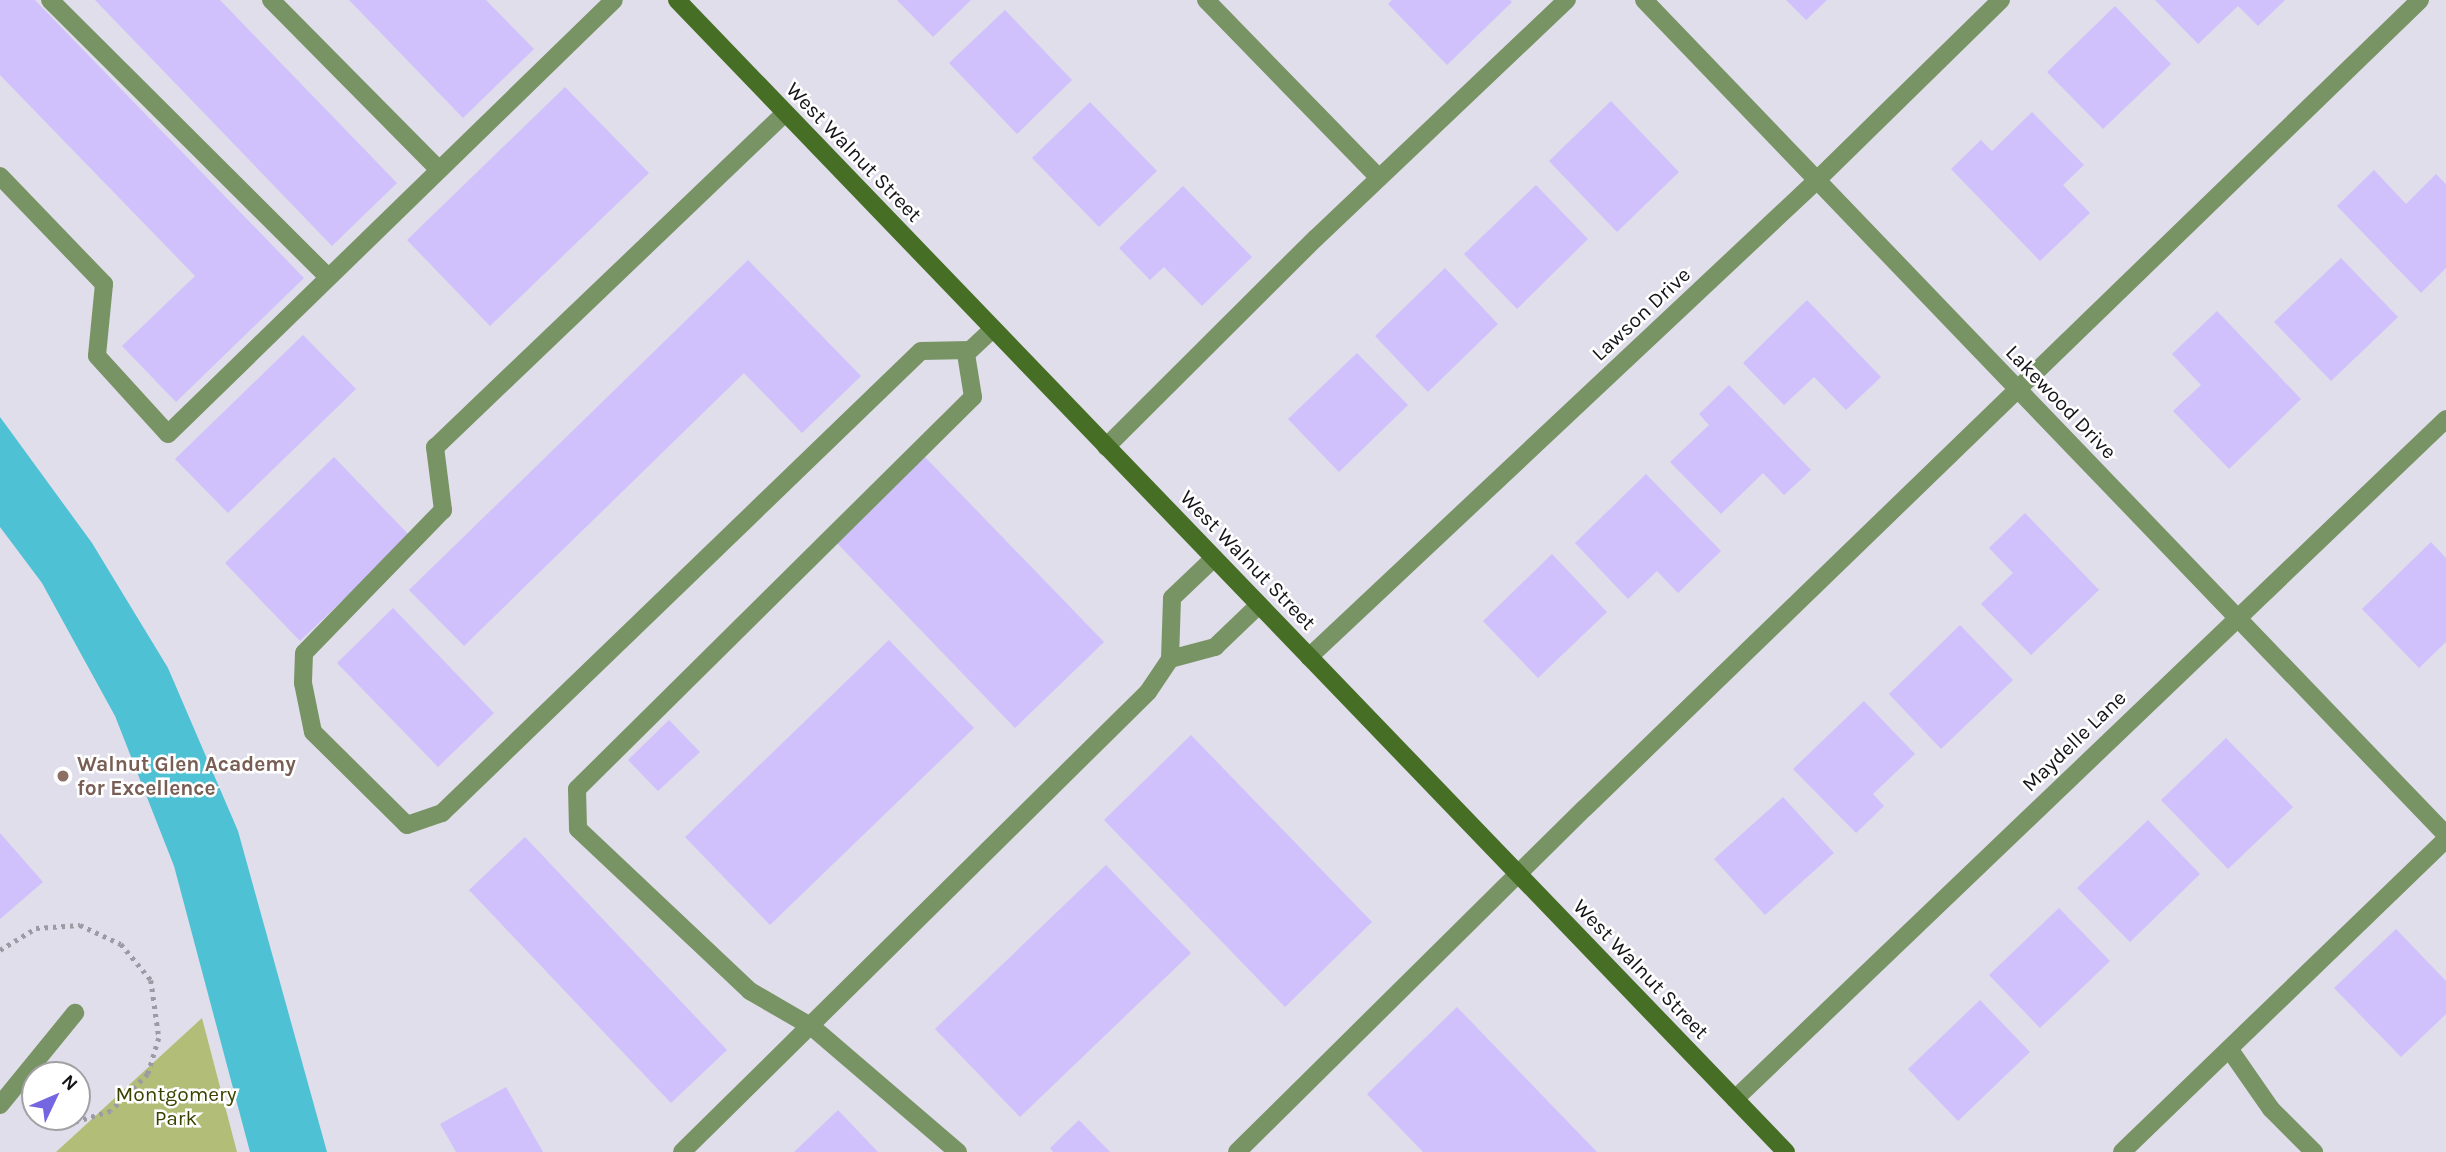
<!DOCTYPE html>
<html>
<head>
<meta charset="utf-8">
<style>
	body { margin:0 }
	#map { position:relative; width:2446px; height:1152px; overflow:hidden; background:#e0deea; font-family:Karla,sans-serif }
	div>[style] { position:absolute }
	.green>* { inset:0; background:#b2be78 }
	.water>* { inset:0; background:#4ec1d4 }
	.building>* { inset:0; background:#d0c0fc }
	.path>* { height:4.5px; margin-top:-2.25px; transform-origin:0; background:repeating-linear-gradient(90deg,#9c9aa3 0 3.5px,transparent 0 8.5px) }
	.lane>* { height:18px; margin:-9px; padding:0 9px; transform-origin:9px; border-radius:9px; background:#789465 }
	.street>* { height:18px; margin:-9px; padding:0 9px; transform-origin:9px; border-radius:9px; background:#789465 }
	.secondary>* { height:18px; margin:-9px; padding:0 9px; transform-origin:9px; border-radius:9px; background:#466e24 }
	.dots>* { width:19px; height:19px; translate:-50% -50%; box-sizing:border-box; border:4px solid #fff; border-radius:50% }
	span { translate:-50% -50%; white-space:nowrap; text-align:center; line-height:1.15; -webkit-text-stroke:5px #fff; paint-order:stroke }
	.street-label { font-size:21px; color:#151418 }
	.education-label { font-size:21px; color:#785e54; font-weight:700 }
	.left { translate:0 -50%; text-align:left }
	.park-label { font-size:21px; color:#3b4201 }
	.north { position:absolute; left:21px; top:1061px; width:70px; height:70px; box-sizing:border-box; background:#fff; border:2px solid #a1a1a3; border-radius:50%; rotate:46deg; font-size:19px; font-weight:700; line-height:28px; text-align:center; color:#151418 }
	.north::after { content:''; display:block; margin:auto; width:24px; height:32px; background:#7465e0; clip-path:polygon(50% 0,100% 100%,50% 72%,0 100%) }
</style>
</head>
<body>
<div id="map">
	<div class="green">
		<div style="clip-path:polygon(202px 1018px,237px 1152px,56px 1152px)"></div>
	</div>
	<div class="water">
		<div style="clip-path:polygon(0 417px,92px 543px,168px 668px,238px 831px,327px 1152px,250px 1152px,174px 866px,115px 716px,42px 583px,0 527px)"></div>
	</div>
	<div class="building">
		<div style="clip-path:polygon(0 0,35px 0,304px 278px,176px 402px,122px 346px,195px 276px,0 75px)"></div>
		<div style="clip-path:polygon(95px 0,220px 0,397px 183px,332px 246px)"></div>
		<div style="clip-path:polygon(349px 0,486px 0,534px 49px,463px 118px)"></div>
		<div style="clip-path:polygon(897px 0,971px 0,933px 37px)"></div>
		<div style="clip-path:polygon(1392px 0,1510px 0,1512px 2px,1447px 65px,1388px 4px)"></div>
		<div style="clip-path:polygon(1786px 0,1827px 0,1806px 20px)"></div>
		<div style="clip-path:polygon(2155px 0,2285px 0,2258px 26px,2238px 6px,2198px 44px)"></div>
		<div style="clip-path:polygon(2115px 6px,2171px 64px,2103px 129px,2047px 72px)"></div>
		<div style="clip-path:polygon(1005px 10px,1072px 80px,1017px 134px,949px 63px)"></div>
		<div style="clip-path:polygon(565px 87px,649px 173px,490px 326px,407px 240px)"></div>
		<div style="clip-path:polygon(1611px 101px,1679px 172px,1617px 232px,1549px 161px)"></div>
		<div style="clip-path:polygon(1090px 102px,1157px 171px,1099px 227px,1032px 158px)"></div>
		<div style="clip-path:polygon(2032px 112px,2084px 165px,2063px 185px,2090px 213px,2040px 261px,1951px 169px,1981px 140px,1992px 151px)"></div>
		<div style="clip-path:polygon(2374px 170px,2406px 204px,2436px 174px,2446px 184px,2446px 268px,2421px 293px,2337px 206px)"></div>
		<div style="clip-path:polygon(1536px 185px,1588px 239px,1517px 309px,1464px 254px)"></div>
		<div style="clip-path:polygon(1183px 186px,1252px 257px,1202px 306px,1164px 267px,1150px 280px,1119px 248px)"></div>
		<div style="clip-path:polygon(2341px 258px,2398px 317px,2331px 381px,2274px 322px)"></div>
		<div style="clip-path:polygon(748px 260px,861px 376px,802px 433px,744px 373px,464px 646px,409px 590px)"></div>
		<div style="clip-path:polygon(1445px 268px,1498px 324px,1428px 392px,1375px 336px)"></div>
		<div style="clip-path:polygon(1807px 300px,1881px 377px,1846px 410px,1814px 377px,1784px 405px,1743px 363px)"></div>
		<div style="clip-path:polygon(2217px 311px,2301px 399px,2229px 469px,2173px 411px,2201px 385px,2172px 354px)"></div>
		<div style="clip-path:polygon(303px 335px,356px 389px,228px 513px,175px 459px)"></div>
		<div style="clip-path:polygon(1357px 353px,1408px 405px,1339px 472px,1288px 419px)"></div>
		<div style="clip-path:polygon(1729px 385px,1811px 470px,1784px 495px,1763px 473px,1721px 514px,1670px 462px,1709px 425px,1699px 414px)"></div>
		<div style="clip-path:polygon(923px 455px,1104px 642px,1015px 728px,834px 540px)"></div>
		<div style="clip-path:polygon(334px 457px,410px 536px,300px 641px,225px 563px)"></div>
		<div style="clip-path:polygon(1646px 474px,1721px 551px,1678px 593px,1657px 571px,1628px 599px,1575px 543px)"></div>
		<div style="clip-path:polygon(2025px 513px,2099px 590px,2031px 655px,1981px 604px,2013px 573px,1989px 548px)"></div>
		<div style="clip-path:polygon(2431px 542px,2446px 558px,2446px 642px,2419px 668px,2362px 609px)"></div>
		<div style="clip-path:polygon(1552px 554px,1607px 612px,1538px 678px,1483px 621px)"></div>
		<div style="clip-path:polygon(393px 608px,494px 713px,438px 767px,337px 663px)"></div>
		<div style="clip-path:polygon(1960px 625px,2013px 680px,1941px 749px,1889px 694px)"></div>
		<div style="clip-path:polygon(889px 640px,974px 728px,770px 925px,685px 837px)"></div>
		<div style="clip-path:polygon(1864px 701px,1915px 754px,1873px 794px,1884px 806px,1856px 833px,1793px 769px)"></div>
		<div style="clip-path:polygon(669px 720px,700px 752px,658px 791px,628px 760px)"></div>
		<div style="clip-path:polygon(1191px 735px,1372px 922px,1285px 1007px,1104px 820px)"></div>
		<div style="clip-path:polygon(2226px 738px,2293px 807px,2228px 869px,2161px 800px)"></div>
		<div style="clip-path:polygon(1783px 797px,1834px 853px,1765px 915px,1714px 859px)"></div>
		<div style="clip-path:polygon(2148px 820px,2200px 874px,2130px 942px,2077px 888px)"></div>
		<div style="clip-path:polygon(0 833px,43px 882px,0 919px)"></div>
		<div style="clip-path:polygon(525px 837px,727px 1050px,671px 1103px,469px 890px)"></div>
		<div style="clip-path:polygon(1106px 865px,1191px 953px,1020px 1117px,935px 1029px)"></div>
		<div style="clip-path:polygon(2059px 908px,2110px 961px,2040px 1028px,1989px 975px)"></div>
		<div style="clip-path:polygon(2396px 929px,2446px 981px,2446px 1014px,2401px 1057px,2334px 988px)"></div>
		<div style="clip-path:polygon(1980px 1000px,2030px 1052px,1958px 1121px,1908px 1069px)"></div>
		<div style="clip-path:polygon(1457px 1007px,1597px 1152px,1423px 1152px,1367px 1094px)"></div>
		<div style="clip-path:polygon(506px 1087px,543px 1152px,456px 1152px,440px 1124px)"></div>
		<div style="clip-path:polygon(838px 1110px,878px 1152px,794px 1152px)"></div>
		<div style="clip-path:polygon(1079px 1120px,1110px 1152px,1053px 1152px,1050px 1148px)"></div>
	</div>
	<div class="path">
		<div style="left:0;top:950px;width:42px;rotate:-31.4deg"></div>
		<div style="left:36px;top:928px;width:44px;rotate:-3.9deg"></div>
		<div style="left:80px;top:925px;width:45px;rotate:24.9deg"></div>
		<div style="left:121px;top:944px;width:47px;rotate:50.2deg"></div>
		<div style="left:151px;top:980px;width:59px;rotate:82.1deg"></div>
		<div style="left:159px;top:1038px;width:38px;rotate:107deg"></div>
		<div style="left:148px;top:1074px;width:52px;rotate:135deg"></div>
		<div style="left:111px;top:1111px;width:50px;rotate:162.6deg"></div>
	</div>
	<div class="lane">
		<div style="left:50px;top:0;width:392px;rotate:44.9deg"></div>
		<div style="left:271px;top:0;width:239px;rotate:45.3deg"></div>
		<div style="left:1206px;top:0;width:248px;rotate:45.8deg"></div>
		<div style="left:785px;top:113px;width:484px;rotate:136.3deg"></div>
		<div style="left:435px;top:447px;width:64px;rotate:82.8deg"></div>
		<div style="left:443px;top:510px;width:199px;rotate:134.2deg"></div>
		<div style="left:304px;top:653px;width:30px;rotate:92deg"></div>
		<div style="left:303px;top:683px;width:50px;rotate:78.5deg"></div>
		<div style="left:313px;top:732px;width:132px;rotate:44.7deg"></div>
		<div style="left:407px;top:825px;width:37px;rotate:-19deg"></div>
		<div style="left:442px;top:813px;width:665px;rotate:-43.97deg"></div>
		<div style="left:921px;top:351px;width:49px;rotate:-1.2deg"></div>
		<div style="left:0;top:176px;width:150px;rotate:46.1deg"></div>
		<div style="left:104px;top:284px;width:72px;rotate:95.6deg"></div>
		<div style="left:97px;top:356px;width:105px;rotate:47.7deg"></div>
		<div style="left:168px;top:434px;width:622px;rotate:-44.22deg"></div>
		<div style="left:1106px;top:447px;width:296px;rotate:-44.9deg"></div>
		<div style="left:1316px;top:238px;width:346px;rotate:-43.5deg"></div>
		<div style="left:1170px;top:659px;width:47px;rotate:-14.9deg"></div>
		<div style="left:1215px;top:647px;width:61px;rotate:-43.7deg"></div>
		<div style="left:2230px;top:1050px;width:72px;rotate:55.2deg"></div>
		<div style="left:2271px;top:1109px;width:61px;rotate:45deg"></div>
		<div style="left:0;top:1105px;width:119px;rotate:-50.8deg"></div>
		<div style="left:682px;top:1152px;width:655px;rotate:-44.63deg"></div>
		<div style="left:1148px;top:692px;width:40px;rotate:-56deg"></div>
		<div style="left:1170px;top:659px;width:61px;rotate:-88.1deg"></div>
		<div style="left:1172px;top:598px;width:58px;rotate:-43.6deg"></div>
		<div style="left:958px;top:1152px;width:192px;rotate:-139.4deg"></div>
		<div style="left:812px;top:1027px;width:72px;rotate:-149.9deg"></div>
		<div style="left:750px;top:991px;width:236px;rotate:-136.7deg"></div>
		<div style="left:578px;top:829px;width:40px;rotate:-91.4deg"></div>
		<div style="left:577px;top:789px;width:557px;rotate:-44.71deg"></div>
		<div style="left:973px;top:397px;width:44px;rotate:-99.2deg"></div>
		<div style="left:966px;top:354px;width:37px;rotate:-43deg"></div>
		<div style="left:1237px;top:1152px;width:489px;rotate:-44.7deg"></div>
		<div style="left:1585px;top:808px;width:1162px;rotate:-44.06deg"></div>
		<div style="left:2122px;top:1152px;width:450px;rotate:-44deg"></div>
	</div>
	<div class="street">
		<div style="left:1644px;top:0;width:1158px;rotate:46.15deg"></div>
		<div style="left:1309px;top:657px;width:695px;rotate:-43.19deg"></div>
		<div style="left:1816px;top:181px;width:259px;rotate:-44.4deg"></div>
		<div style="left:1735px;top:1099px;width:984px;rotate:-43.72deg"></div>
	</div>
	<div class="secondary">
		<div style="left:677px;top:0;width:1599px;rotate:46.09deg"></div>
	</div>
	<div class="dots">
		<div style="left:63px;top:776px;background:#8d6e63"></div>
	</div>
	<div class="street-label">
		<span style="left:854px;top:152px;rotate:46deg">West Walnut Street</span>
		<span style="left:1641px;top:314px;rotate:-43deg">Lawson Drive</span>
		<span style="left:2061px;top:402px;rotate:46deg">Lakewood Drive</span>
		<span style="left:1248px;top:560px;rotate:46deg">West Walnut Street</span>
		<span style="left:2074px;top:741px;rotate:-44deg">Maydelle Lane</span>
		<span style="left:1641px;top:969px;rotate:46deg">West Walnut Street</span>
	</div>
	<div class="education-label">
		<span class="left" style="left:77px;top:776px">Walnut Glen Academy<br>for Excellence</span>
	</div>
	<div class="park-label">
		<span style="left:176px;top:1106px">Montgomery<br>Park</span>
	</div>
	<div class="north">N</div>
</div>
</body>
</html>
